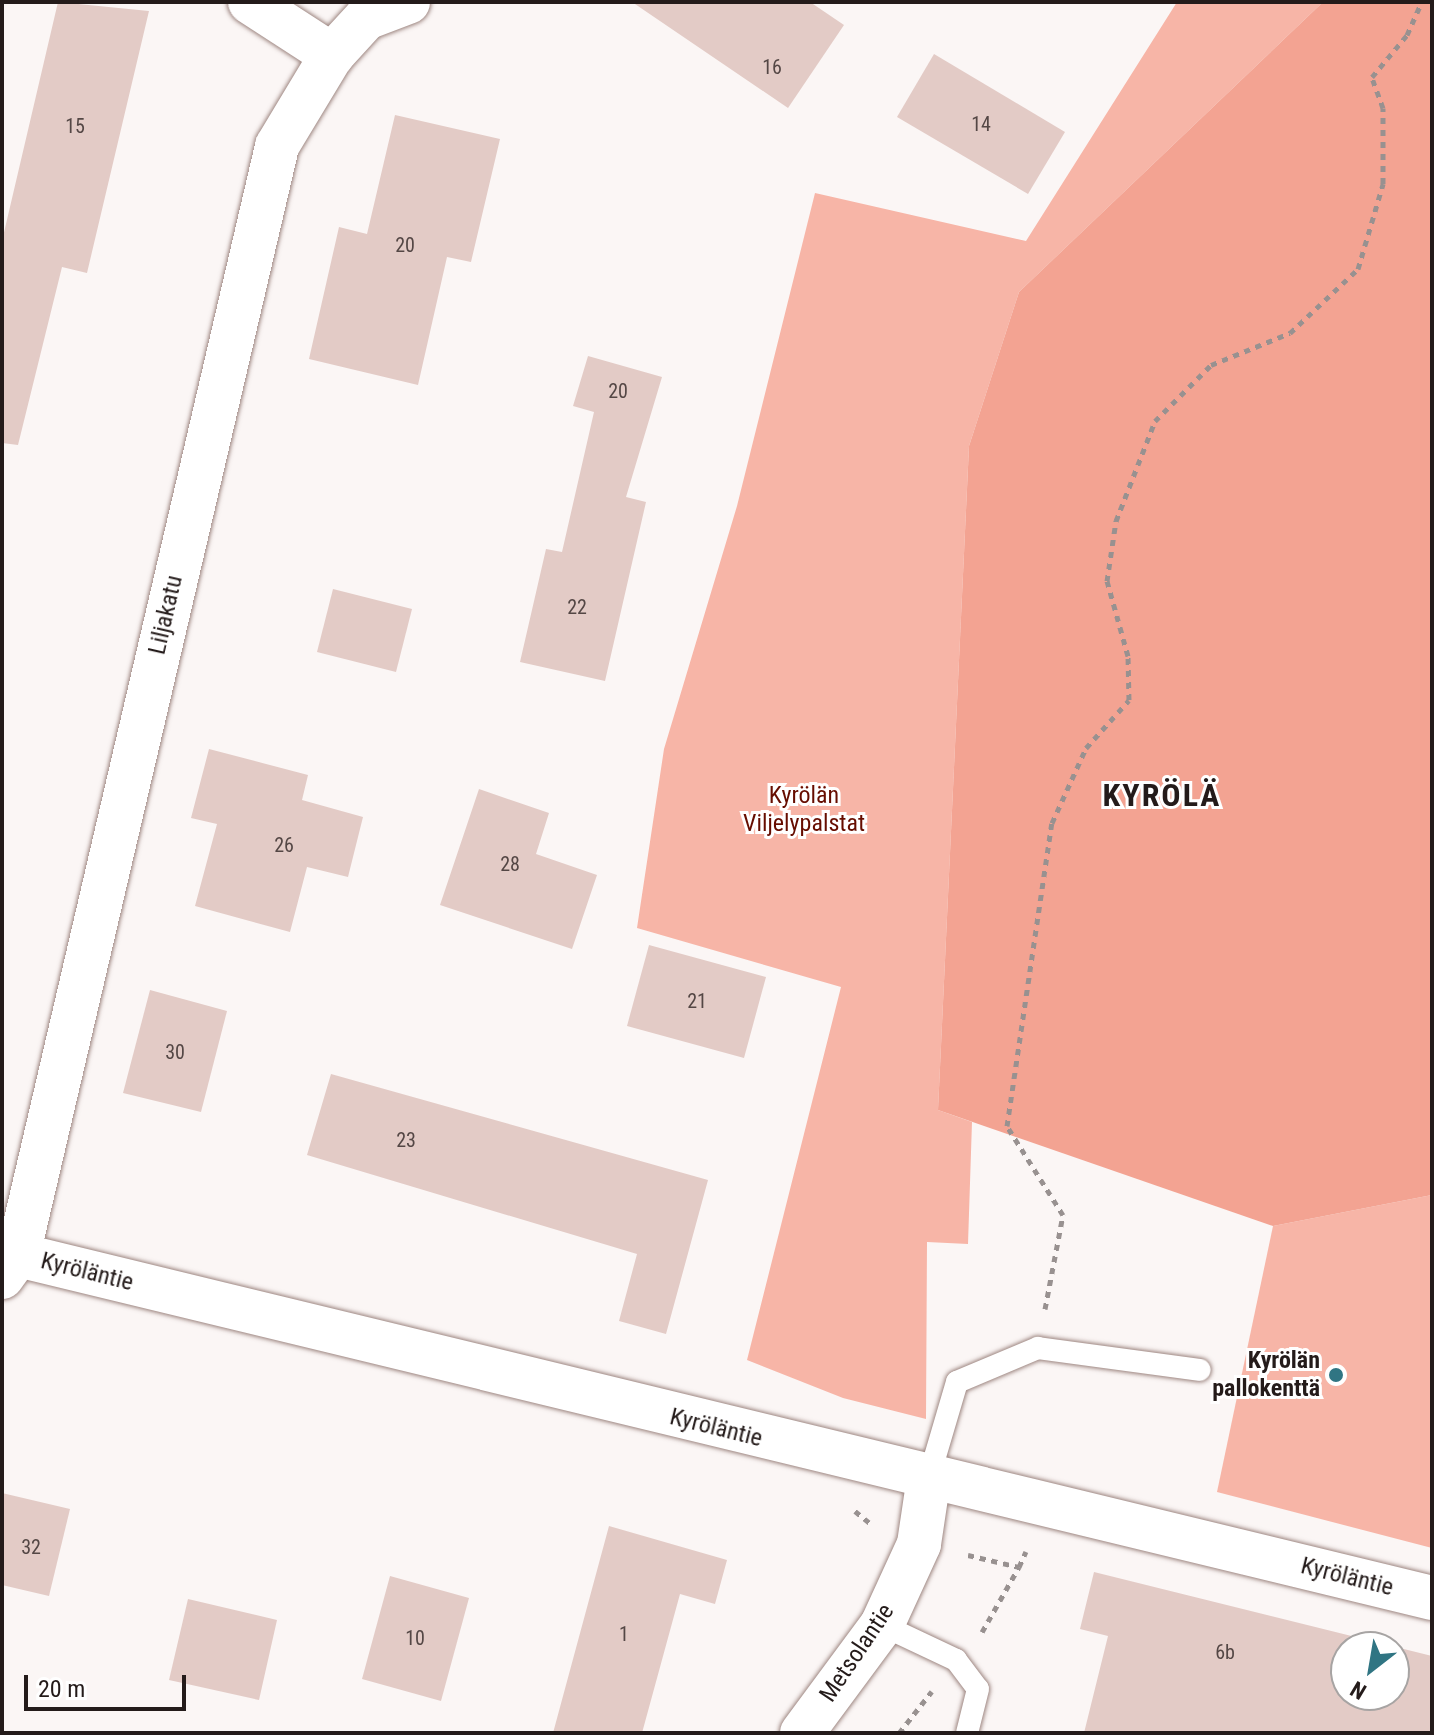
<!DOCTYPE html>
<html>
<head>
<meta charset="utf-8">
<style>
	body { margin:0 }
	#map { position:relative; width:1434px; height:1735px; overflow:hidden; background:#fbf6f5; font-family:"Roboto Condensed",sans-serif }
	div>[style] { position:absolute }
	.green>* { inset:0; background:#f7b5a7 }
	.forest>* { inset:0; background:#f3a392 }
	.building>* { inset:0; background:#e3cbc6 }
	.path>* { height:5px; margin-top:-2.5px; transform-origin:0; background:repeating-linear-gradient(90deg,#989190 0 6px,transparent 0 12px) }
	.roads { filter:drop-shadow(0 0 2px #9e8782) drop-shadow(0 0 2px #9e8782) }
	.lane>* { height:22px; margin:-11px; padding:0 11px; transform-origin:11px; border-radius:11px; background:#fff }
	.street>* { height:44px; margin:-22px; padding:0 22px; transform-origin:22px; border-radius:22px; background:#fff }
	.dots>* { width:22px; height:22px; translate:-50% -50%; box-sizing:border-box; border:4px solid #fff; border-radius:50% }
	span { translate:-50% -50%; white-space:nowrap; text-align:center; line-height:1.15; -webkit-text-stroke:6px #fff; paint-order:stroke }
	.number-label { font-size:20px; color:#544745 }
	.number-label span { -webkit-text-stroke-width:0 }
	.street-label { font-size:24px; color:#241b1a }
	.park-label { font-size:24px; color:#660d00 }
	.poi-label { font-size:24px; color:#241b1a; font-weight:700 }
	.right { translate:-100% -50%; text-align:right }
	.district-label { font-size:32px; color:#241b1a; font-weight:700; letter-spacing:2px }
	.frame { position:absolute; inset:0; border:4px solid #241b1a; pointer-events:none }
	.north { position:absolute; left:1330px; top:1631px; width:80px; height:80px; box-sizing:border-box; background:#fff; border:2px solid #a7a4a3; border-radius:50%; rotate:211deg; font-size:22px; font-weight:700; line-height:32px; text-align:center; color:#241b1a }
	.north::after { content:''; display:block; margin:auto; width:28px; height:36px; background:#307583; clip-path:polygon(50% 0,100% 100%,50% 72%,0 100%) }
	.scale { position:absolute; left:24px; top:1675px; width:162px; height:36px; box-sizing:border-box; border:4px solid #241b1a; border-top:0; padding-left:10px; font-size:24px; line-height:28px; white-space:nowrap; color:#241b1a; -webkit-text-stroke:6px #fff; paint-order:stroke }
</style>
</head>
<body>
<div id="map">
	<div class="green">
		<div style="clip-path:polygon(1177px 2px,1323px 2px,1019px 292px,969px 446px,938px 1110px,972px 1122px,968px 1244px,927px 1242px,926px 1419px,843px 1398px,747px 1360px,841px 987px,637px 928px,664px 749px,737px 506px,815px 193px,1026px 241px)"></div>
		<div style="clip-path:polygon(1432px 1195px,1432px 1548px,1217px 1492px,1273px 1226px)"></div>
	</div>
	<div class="forest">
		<div style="clip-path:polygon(1323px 2px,1432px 2px,1432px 1195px,1273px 1226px,938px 1110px,969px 446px,1019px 292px)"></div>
	</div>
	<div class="building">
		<div style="clip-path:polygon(58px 2px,149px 11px,87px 273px,62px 267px,18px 445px,2px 443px,2px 241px)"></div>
		<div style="clip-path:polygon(632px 2px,810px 2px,844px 25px,788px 108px)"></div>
		<div style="clip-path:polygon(934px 54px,1065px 132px,1028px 194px,897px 117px)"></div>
		<div style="clip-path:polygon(395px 115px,500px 139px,471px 262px,447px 257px,418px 385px,309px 359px,339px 227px,367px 234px)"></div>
		<div style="clip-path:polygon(588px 356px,662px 377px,626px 497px,646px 502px,605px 681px,520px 662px,546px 549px,562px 552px,594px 412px,573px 406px)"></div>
		<div style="clip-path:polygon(333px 589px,412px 609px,396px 672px,317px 652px)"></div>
		<div style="clip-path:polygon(209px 749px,308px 775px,302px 800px,363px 817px,348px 877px,307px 867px,290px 932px,195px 906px,217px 824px,191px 818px)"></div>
		<div style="clip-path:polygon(479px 789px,549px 813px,536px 854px,597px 875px,572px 949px,440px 905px)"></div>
		<div style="clip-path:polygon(649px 945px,766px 977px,744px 1058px,627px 1026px)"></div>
		<div style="clip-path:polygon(150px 990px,227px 1011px,201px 1112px,123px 1093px)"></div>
		<div style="clip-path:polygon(331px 1074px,708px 1180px,666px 1334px,619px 1321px,637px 1254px,307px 1155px)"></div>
		<div style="clip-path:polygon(2px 1493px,70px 1509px,49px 1596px,2px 1585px)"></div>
		<div style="clip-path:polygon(609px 1526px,727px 1560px,715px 1604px,680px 1594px,642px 1733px,553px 1733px)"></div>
		<div style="clip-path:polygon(evenodd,1094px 1572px,1432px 1656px,1432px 1733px,1084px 1733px,1108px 1636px,1080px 1629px,1094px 1572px,1346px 1647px,1394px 1647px,1394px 1695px,1346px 1695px,1346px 1647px)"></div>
		<div style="clip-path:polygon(390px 1576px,469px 1598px,441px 1701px,362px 1679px)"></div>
		<div style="clip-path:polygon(188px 1599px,277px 1620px,259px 1700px,169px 1680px)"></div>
	</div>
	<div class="path">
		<div style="left:1045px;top:1309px;width:96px;rotate:-79.2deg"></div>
		<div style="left:1063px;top:1215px;width:105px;rotate:-122.2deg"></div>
		<div style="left:1007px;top:1126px;width:306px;rotate:-81.6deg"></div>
		<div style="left:1052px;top:823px;width:82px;rotate:-65.6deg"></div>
		<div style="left:1086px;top:748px;width:64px;rotate:-48.1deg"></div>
		<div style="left:1129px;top:700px;width:44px;rotate:-91.3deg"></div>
		<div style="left:1128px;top:656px;width:78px;rotate:-105.6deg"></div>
		<div style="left:1107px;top:581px;width:61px;rotate:-81.5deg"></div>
		<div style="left:1116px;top:521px;width:107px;rotate:-68.7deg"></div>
		<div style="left:1155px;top:421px;width:79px;rotate:-45deg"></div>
		<div style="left:1211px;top:365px;width:85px;rotate:-22.1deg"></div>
		<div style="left:1290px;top:333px;width:93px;rotate:-43.3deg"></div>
		<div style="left:1358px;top:269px;width:89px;rotate:-73.6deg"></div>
		<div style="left:1383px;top:184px;width:76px;rotate:-90deg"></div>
		<div style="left:1383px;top:108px;width:33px;rotate:-110deg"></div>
		<div style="left:1372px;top:77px;width:55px;rotate:-50.2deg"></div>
		<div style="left:1407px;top:35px;width:36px;rotate:-66deg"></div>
		<div style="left:855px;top:1511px;width:22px;rotate:39deg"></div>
		<div style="left:968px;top:1555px;width:52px;rotate:13.2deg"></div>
		<div style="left:1019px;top:1567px;width:17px;rotate:-66deg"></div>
		<div style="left:982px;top:1632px;width:75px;rotate:-60.4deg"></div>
		<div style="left:899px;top:1733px;width:53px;rotate:-51.8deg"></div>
	</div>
	<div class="roads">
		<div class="lane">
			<div style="left:929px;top:1477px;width:99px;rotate:-73.6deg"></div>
			<div style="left:957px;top:1382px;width:88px;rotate:-22.8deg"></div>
			<div style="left:1038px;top:1348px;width:163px;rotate:7.7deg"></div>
			<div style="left:882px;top:1625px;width:82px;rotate:25.3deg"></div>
			<div style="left:956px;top:1660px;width:36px;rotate:53deg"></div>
			<div style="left:978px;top:1689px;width:45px;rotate:104deg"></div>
		</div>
		<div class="street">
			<div style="left:250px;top:2px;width:98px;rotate:32.9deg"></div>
			<div style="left:2px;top:1251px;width:1471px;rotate:13.64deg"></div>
			<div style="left:2px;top:1277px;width:27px;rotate:-54deg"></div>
			<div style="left:18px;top:1255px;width:1139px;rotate:-76.85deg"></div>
			<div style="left:277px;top:146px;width:106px;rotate:-58.9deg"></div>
			<div style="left:332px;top:55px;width:50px;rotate:-47.4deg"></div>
			<div style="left:366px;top:18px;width:45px;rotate:-20.9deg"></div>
			<div style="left:802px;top:1733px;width:134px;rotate:-53.5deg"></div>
			<div style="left:882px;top:1625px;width:89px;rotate:-65.4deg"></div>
			<div style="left:919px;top:1544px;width:68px;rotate:-81.5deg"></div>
		</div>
	</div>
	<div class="dots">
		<div style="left:1336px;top:1375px;background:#307583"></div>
	</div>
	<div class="number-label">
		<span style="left:772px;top:67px">16</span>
		<span style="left:981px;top:124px">14</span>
		<span style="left:75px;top:126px">15</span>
		<span style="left:405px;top:245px">20</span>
		<span style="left:618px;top:391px">20</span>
		<span style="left:577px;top:607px">22</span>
		<span style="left:284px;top:845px">26</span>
		<span style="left:510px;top:864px">28</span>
		<span style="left:697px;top:1001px">21</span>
		<span style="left:175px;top:1052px">30</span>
		<span style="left:406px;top:1140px">23</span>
		<span style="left:31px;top:1547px">32</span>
		<span style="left:624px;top:1634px">1</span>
		<span style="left:415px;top:1638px">10</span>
		<span style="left:1225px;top:1652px">6b</span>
	</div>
	<div class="street-label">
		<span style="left:166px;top:615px;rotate:-77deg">Liljakatu</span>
		<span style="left:87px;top:1272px;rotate:14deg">Kyröläntie</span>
		<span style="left:716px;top:1428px;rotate:14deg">Kyröläntie</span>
		<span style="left:1347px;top:1577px;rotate:14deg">Kyröläntie</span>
		<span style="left:857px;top:1653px;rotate:-56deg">Metsolantie</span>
	</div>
	<div class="park-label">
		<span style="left:804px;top:810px">Kyrölän<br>Viljelypalstat</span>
	</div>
	<div class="poi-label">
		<span class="right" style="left:1320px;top:1375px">Kyrölän<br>pallokenttä</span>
	</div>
	<div class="district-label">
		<span style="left:1162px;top:795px">KYRÖLÄ</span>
	</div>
	<div class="frame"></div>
	<div class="north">N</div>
	<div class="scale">20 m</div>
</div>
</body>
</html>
